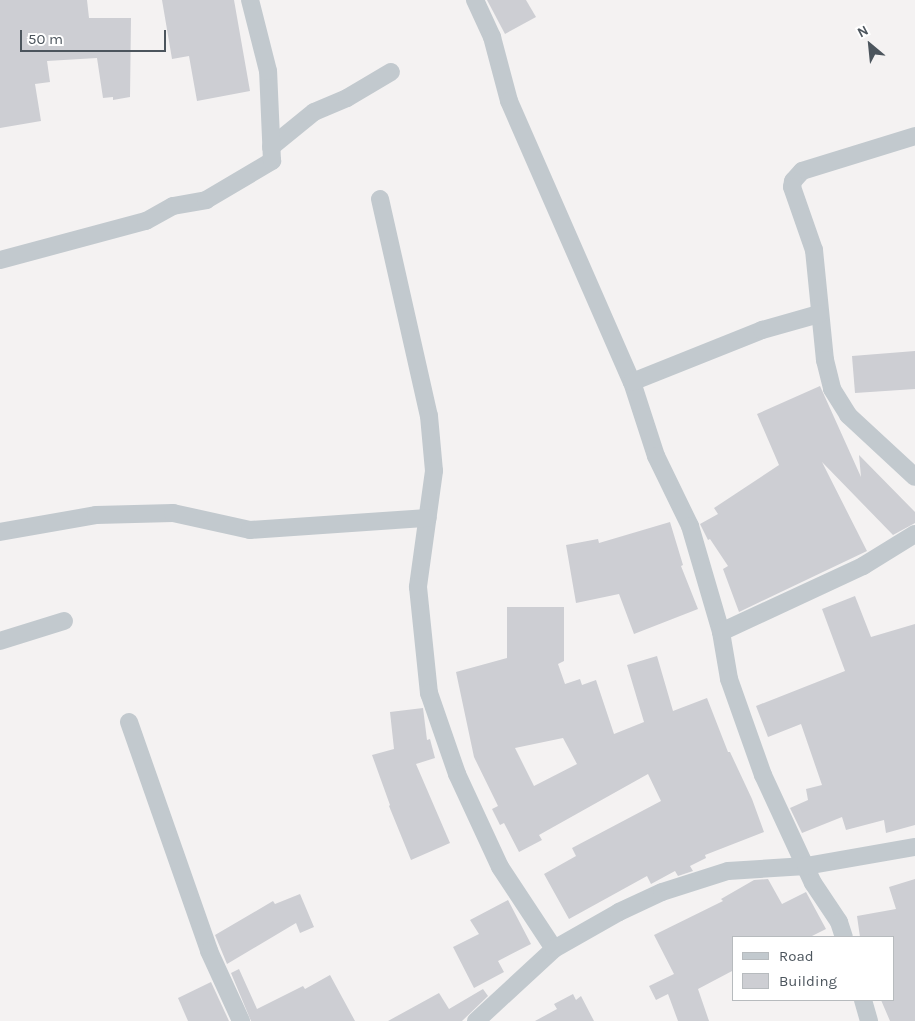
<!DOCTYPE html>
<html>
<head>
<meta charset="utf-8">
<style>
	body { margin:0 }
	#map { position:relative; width:915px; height:1021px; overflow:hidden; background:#f4f2f2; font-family:Karla,sans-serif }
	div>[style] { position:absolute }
	.building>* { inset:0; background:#cdced3 }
	.street>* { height:18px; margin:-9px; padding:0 9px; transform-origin:9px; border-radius:9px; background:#c2c9ce }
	span { translate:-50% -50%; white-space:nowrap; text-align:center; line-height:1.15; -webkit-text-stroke:4px #fff; paint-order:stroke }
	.legend { position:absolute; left:732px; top:936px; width:162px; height:65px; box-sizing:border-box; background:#fff; border:1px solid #b7bbbe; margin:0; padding:6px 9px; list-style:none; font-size:15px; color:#4c555d }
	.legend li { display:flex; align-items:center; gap:10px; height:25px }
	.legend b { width:25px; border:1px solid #b7bbbe }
	.north { position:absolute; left:845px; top:20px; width:50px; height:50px; -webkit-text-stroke:4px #fff; paint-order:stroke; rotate:332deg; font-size:14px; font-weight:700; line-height:20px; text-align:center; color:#4c555d }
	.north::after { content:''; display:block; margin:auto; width:18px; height:22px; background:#4c555d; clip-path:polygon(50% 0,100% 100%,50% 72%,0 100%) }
	.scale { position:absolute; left:20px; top:30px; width:146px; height:22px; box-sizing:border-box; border:2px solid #4c555d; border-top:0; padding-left:6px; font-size:15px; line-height:18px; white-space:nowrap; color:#4c555d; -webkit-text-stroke:4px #fff; paint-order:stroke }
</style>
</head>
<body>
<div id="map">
	<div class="building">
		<div style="clip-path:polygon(0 0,87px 0,89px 18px,131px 18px,130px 97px,113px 100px,113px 97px,103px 98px,97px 58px,47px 61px,50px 82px,35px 84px,41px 121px,0 128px)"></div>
		<div style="clip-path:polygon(162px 0,234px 0,250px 91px,197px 101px,189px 56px,172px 59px)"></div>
		<div style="clip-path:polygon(487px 0,526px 0,536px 17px,505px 34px)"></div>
		<div style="clip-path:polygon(915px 351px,915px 389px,855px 393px,852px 356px)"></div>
		<div style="clip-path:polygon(820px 386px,861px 477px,859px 455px,915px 512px,915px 523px,893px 535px,822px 462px,867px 551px,739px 612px,723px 569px,728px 566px,710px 539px,708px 540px,700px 524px,718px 514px,714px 508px,779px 465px,757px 414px)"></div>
		<div style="clip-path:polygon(670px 522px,683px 565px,681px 566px,698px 609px,634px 634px,619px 594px,576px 603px,566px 545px,598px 539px,599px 543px)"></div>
		<div style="clip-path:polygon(855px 596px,871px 637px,915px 624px,915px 825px,886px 833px,884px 820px,846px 830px,842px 817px,802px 833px,790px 808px,808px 800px,806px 789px,822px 785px,801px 724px,768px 737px,756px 706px,845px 671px,822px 609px)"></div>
		<div style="clip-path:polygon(evenodd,507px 607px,564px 607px,564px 661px,558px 664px,565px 684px,580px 679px,582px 685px,596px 680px,614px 734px,644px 722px,627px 665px,657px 656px,673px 711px,707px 698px,728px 752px,730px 752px,752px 799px,764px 832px,705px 855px,706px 858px,690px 866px,693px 871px,678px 876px,675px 871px,651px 884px,647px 876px,569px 919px,544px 874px,576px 856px,572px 848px,661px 801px,648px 774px,539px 835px,542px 840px,519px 852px,504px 823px,500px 825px,492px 809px,498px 806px,474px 757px,456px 672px,507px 658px,507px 607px,563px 738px,577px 764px,534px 786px,515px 748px,563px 738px)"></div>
		<div style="clip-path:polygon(423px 708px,427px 740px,430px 739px,435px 758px,416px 764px,450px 843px,411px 860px,389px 806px,390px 805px,372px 755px,394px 749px,390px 712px)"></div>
		<div style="clip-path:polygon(768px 879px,782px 904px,806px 892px,826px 929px,810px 937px,734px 936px,734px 970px,698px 989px,709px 1021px,678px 1021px,668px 994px,656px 1000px,649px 986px,674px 974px,654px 935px,723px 901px,721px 899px,754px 880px)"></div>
		<div style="clip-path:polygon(915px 879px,915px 1021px,890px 1021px,881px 1000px,894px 1000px,894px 937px,860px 937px,857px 916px,896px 909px,889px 887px)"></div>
		<div style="clip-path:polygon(300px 894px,314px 927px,300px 933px,296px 923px,227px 964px,215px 935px,273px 901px,275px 904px)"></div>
		<div style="clip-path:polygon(508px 900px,531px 944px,498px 961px,504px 972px,474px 988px,453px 947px,479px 934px,470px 920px)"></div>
		<div style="clip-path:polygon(239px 969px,257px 1009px,303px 986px,305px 989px,330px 975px,355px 1021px,251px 1021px,231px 973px)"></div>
		<div style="clip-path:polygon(211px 982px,229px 1021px,188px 1021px,178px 998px)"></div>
		<div style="clip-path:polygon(483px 989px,488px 996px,462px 1021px,388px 1021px,439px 993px,449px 1009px)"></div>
		<div style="clip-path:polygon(573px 994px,576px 1000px,581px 996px,594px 1021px,535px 1021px,557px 1009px,554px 1004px)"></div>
	</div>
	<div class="street">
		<div style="left:475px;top:0;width:41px;rotate:65.3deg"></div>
		<div style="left:492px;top:37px;width:66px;rotate:75.1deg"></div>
		<div style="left:509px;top:101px;width:307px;rotate:66.4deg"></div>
		<div style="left:632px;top:382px;width:78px;rotate:72deg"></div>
		<div style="left:656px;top:456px;width:78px;rotate:64.1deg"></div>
		<div style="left:690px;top:526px;width:110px;rotate:73.7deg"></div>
		<div style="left:721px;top:632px;width:48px;rotate:80.3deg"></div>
		<div style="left:729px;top:679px;width:102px;rotate:70.5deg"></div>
		<div style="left:763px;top:775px;width:119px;rotate:65.2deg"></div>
		<div style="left:813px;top:883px;width:47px;rotate:56.3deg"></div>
		<div style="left:839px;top:922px;width:16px;rotate:72deg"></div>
		<div style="left:915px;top:136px;width:118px;rotate:162.8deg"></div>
		<div style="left:802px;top:171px;width:13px;rotate:132deg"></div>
		<div style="left:793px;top:181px;width:6px;rotate:99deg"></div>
		<div style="left:792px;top:187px;width:67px;rotate:70.8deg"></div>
		<div style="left:814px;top:250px;width:111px;rotate:84.3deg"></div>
		<div style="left:825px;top:360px;width:30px;rotate:76deg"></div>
		<div style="left:832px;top:389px;width:31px;rotate:58deg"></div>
		<div style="left:848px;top:415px;width:91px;rotate:42.8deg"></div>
		<div style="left:271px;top:147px;width:55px;rotate:-39.1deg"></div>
		<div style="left:314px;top:112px;width:36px;rotate:-23deg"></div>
		<div style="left:347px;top:98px;width:51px;rotate:-30.6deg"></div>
		<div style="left:380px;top:199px;width:222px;rotate:77.3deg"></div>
		<div style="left:429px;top:416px;width:55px;rotate:84.8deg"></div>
		<div style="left:434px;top:471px;width:117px;rotate:97.9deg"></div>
		<div style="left:418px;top:587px;width:107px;rotate:84.1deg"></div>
		<div style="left:429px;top:693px;width:86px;rotate:70.9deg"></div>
		<div style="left:457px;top:774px;width:102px;rotate:65.2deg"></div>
		<div style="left:500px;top:867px;width:98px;rotate:56.6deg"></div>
		<div style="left:0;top:260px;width:151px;rotate:-15deg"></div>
		<div style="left:146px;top:221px;width:31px;rotate:-29deg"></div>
		<div style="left:173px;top:206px;width:34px;rotate:-10deg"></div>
		<div style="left:206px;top:200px;width:77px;rotate:-30.6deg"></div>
		<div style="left:272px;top:161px;width:90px;rotate:-92.5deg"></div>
		<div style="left:268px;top:71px;width:73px;rotate:-104.2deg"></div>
		<div style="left:632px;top:382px;width:140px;rotate:-21.8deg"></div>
		<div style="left:762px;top:330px;width:59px;rotate:-15.7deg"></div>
		<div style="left:0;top:532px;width:97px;rotate:-10deg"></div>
		<div style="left:96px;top:515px;width:77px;rotate:-1.5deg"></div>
		<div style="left:173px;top:513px;width:79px;rotate:12.4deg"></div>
		<div style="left:250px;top:530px;width:178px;rotate:-3.9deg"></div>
		<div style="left:721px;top:632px;width:157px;rotate:-24.9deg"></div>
		<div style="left:863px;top:566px;width:61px;rotate:-31.6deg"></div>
		<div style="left:0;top:641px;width:67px;rotate:-17.4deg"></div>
		<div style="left:129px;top:722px;width:243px;rotate:70.7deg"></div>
		<div style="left:209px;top:951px;width:77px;rotate:65.4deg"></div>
		<div style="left:863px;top:1000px;width:22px;rotate:74deg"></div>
		<div style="left:476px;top:1021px;width:106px;rotate:-42.7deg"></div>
		<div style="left:554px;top:949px;width:75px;rotate:-29.6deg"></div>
		<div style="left:619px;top:912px;width:47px;rotate:-24.9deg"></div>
		<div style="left:662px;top:892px;width:69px;rotate:-17.7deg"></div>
		<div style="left:728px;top:871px;width:78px;rotate:-3.7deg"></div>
		<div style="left:806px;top:866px;width:111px;rotate:-9.9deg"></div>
	</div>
	<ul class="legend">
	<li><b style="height:6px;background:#c2c9ce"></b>Road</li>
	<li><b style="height:14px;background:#cdced3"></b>Building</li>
	</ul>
	<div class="north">N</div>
	<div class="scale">50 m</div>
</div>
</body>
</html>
